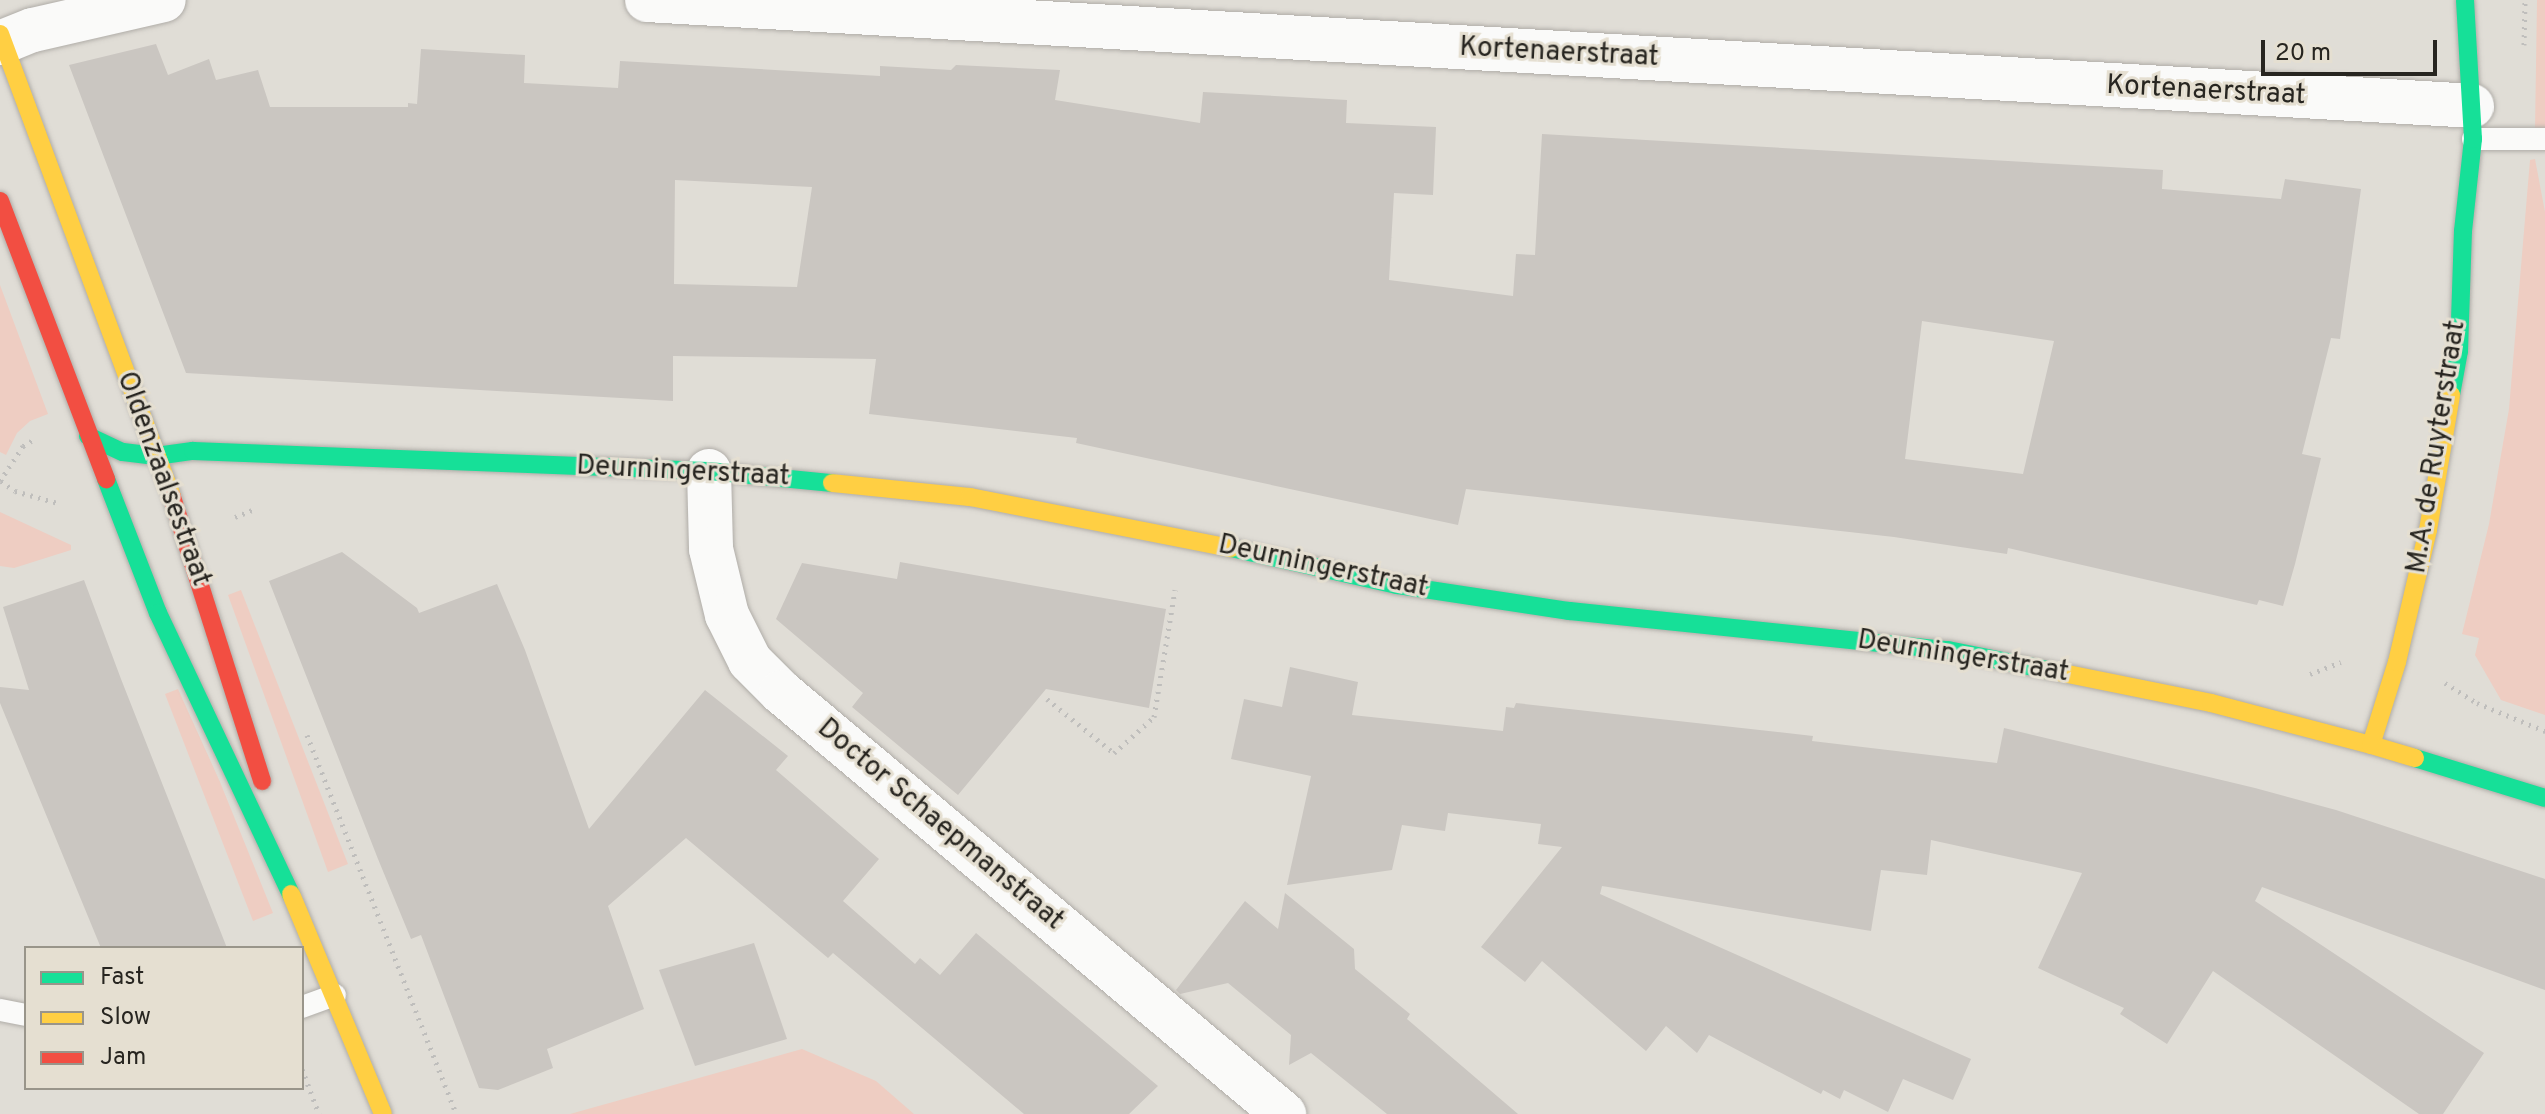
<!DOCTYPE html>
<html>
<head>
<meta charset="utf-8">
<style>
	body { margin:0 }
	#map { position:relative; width:2545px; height:1114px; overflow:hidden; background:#e0ddd6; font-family:Overpass,sans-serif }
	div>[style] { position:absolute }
	.green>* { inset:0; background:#eecdc2 }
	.building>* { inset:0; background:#cac6c1 }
	.path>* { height:5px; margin-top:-2.5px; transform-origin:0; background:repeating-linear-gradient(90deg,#bfbebc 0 2px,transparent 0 8px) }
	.roads { filter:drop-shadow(0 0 2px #b0ada8) drop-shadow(0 0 2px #b0ada8) }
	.lane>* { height:22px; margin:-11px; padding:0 11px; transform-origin:11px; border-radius:11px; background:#fafaf9 }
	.street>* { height:44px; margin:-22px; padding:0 22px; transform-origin:22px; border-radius:22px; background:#fafaf9 }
	.fast>* { height:18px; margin:-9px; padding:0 9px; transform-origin:9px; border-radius:9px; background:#16e098 }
	.slow>* { height:18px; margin:-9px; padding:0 9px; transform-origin:9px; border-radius:9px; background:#ffcf43 }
	.jam>* { height:18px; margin:-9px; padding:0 9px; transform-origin:9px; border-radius:9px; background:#f24e42 }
	span { translate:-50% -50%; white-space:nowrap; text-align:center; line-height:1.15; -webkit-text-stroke:6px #e5dfd1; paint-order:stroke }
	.street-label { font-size:28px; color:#272520 }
	.legend { position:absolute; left:24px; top:946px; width:280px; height:144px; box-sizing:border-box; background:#e5dfd1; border:2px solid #99958a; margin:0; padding:10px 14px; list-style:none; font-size:24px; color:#272520 }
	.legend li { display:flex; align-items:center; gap:16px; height:40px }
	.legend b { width:40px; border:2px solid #99958a }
	.scale { position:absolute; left:2261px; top:40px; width:176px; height:36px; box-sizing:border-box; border:4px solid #272520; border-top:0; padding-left:10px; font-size:24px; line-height:28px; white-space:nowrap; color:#272520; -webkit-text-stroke:6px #e5dfd1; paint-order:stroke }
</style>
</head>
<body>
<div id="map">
	<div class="green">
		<div style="clip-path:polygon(2537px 0,2545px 0,2545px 128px,2535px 129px)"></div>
		<div style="clip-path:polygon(2535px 159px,2545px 212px,2545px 715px,2501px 700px,2475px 655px,2479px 638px,2462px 634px,2489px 524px,2509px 409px,2530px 160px)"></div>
		<div style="clip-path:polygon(0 285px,48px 414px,30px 421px,17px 433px,6px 455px,0 452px)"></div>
		<div style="clip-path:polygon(0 512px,71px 545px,71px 550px,14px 568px,0 566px)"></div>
		<div style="clip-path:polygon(241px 590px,348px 864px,328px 872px,228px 595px)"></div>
		<div style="clip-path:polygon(178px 689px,220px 782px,273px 913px,253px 921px,165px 694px)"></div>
		<div style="clip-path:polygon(802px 1049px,876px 1081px,914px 1114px,570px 1114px)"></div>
	</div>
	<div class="building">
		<div style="clip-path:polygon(evenodd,156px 44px,168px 75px,209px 59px,216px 80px,258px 70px,270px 107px,408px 107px,408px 103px,417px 104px,421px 49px,525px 55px,524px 83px,618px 88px,620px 61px,880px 76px,880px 66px,951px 70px,956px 65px,1060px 70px,1055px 100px,1200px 123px,1203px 92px,1347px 100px,1346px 123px,1436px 127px,1433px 195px,1394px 193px,1389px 280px,1513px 296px,1516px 254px,1535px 255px,1542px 134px,2163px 170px,2162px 189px,2281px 199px,2285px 179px,2361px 189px,2340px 339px,2331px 338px,2302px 454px,2321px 458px,2295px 564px,2283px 606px,2259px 600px,2257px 605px,2008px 548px,2007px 554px,1894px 537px,1466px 489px,1458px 525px,1076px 443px,1077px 438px,869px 414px,876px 359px,673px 356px,673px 401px,186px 373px,69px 65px,156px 44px,675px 180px,812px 187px,797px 287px,674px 284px,675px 180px,156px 44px,1922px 321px,2054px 341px,2023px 474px,1905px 459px,1922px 321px)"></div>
		<div style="clip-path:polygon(342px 552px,417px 608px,419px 613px,497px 584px,525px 650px,589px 829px,705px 690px,788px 756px,776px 770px,879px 859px,843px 901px,915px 964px,920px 958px,940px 975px,976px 933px,1158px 1086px,1129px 1114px,1024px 1114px,833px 953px,828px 958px,686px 838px,608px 906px,644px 1009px,547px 1049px,553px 1068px,498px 1090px,479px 1088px,421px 935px,411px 939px,378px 859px,269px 581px)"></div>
		<div style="clip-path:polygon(900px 562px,1166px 609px,1149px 708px,1046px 689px,958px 795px,852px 707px,863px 693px,776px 619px,802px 563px,897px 579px)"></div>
		<div style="clip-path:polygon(84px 580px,121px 679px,227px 948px,101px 948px,0 703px,0 687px,29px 690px,3px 607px)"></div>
		<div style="clip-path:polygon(1290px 667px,1358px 682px,1352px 715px,1503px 731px,1506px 707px,1514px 708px,1516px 703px,1813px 736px,1812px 741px,1997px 763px,2004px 728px,2255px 788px,2336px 810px,2545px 879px,2545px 990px,2262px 887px,2255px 901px,2484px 1053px,2443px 1114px,2419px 1114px,2213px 971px,2167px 1044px,2120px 1014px,2124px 1008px,2038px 968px,2082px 873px,1931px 840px,1927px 875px,1881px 870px,1871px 931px,1602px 886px,1600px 894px,1971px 1059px,1953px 1100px,1903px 1079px,1888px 1112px,1844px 1090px,1840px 1099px,1823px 1090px,1821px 1094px,1709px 1035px,1697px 1053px,1666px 1026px,1646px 1051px,1542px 961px,1525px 982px,1481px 947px,1562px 847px,1538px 844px,1541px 824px,1448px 813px,1445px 831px,1402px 825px,1392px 870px,1287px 885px,1311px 776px,1231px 759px,1244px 699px,1282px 707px)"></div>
		<div style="clip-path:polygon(1285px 893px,1354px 949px,1355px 969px,1410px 1014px,1407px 1019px,1518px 1114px,1387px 1114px,1311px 1053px,1289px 1065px,1291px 1035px,1228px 983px,1180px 994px,1176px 990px,1245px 901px,1278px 929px)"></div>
		<div style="clip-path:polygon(754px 943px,787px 1039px,695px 1066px,659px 970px)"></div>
	</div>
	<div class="path">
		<div style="left:2524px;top:45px;width:45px;rotate:-88.7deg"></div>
		<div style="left:0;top:481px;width:42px;rotate:-56.7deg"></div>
		<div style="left:23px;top:446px;width:15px;rotate:-32deg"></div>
		<div style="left:1px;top:481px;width:17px;rotate:36deg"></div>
		<div style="left:15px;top:491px;width:45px;rotate:15.6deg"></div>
		<div style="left:235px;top:517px;width:22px;rotate:-22deg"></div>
		<div style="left:2310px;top:674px;width:33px;rotate:-21deg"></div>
		<div style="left:2445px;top:683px;width:38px;rotate:32deg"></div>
		<div style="left:2477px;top:703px;width:74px;rotate:22.4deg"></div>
		<div style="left:1047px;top:699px;width:86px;rotate:38.9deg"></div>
		<div style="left:1114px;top:753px;width:54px;rotate:-42deg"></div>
		<div style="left:1154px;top:717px;width:129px;rotate:-80.6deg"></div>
		<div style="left:307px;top:735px;width:407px;rotate:68.5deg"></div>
		<div style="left:302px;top:1069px;width:48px;rotate:69.3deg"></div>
	</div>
	<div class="roads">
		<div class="lane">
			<div style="left:2473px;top:139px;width:72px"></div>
			<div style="left:302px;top:1007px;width:35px;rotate:-20deg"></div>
			<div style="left:0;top:1010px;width:26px;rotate:11deg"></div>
		</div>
		<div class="street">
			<div style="left:647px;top:0;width:1828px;rotate:3.32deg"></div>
			<div style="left:0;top:43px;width:35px;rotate:-22deg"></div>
			<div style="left:33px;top:30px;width:134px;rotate:-12.9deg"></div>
			<div style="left:709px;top:471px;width:78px;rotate:88.5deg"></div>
			<div style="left:711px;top:549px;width:68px;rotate:76.4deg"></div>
			<div style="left:727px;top:615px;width:51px;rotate:63.4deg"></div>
			<div style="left:750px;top:661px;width:44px;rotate:45deg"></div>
			<div style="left:781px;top:692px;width:657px;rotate:40deg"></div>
		</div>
		<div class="fast">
			<div style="left:2451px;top:395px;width:45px;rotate:-79.7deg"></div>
			<div style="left:2459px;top:351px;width:120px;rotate:-88.1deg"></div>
			<div style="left:2463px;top:231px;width:93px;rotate:-83.8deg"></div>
			<div style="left:2473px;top:139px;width:139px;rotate:-93.3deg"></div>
			<div style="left:88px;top:436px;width:38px;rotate:25deg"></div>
			<div style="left:123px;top:452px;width:33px;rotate:7deg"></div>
			<div style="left:156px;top:456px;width:37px;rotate:-8deg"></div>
			<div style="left:193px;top:451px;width:516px;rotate:2.22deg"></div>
			<div style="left:709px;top:471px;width:124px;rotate:5.6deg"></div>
			<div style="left:106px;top:479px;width:144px;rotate:68.8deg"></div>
			<div style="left:158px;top:613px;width:311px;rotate:64.7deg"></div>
			<div style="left:1231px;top:548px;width:170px;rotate:12.6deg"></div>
			<div style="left:1397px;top:585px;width:174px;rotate:8.6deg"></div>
			<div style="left:1569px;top:611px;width:381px;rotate:5.9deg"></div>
			<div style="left:1948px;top:650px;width:102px;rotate:11.3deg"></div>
			<div style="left:2415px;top:758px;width:136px;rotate:17.1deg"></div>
		</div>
		<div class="slow">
			<div style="left:0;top:34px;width:494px;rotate:69.6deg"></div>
			<div style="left:832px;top:483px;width:139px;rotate:5.8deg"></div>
			<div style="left:970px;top:497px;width:266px;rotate:11.1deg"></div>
			<div style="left:2048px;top:670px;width:166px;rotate:11.4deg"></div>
			<div style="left:2211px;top:703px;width:165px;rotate:14.7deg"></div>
			<div style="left:2415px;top:758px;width:46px;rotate:-163.5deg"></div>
			<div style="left:2371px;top:745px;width:87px;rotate:-72.6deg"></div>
			<div style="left:2397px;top:662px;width:136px;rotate:-76.8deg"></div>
			<div style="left:2428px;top:530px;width:137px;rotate:-80.3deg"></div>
			<div style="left:291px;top:894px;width:238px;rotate:67.3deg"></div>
		</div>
		<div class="jam">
			<div style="left:0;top:201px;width:298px;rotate:69.1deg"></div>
			<div style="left:172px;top:497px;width:298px;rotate:72.4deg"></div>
		</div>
	</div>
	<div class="street-label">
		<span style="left:1559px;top:53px;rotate:3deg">Kortenaerstraat</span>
		<span style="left:2206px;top:91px;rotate:3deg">Kortenaerstraat</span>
		<span style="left:2437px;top:447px;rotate:-81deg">M.A. de Ruyterstraat</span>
		<span style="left:683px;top:472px;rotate:3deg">Deurningerstraat</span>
		<span style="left:163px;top:479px;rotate:70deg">Oldenzaalsestraat</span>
		<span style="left:1323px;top:567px;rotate:12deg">Deurningerstraat</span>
		<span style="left:1963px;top:657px;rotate:9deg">Deurningerstraat</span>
		<span style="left:940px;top:825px;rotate:40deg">Doctor Schaepmanstraat</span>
	</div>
	<ul class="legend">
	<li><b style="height:10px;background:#16e098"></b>Fast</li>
	<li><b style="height:10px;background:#ffcf43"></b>Slow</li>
	<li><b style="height:10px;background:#f24e42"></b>Jam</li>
	</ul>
	<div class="scale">20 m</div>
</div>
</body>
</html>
